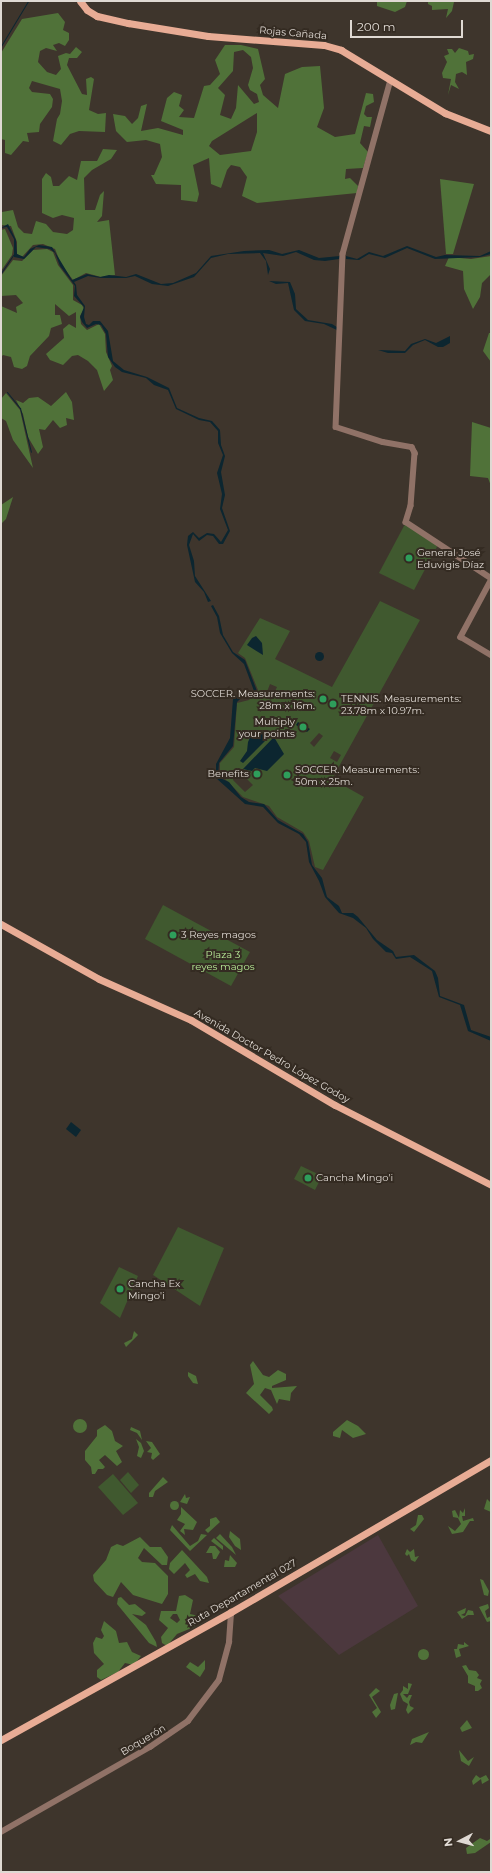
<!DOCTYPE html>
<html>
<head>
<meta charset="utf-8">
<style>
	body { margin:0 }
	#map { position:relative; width:492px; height:1873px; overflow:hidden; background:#3e352c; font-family:Montserrat,sans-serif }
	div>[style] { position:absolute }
	.industrial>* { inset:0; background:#4c383e }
	.green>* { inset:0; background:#40592f }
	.forest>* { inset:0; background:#507239 }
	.round { border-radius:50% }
	.water>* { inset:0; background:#0c2630 }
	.stream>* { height:1px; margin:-0.5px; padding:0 0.5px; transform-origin:0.5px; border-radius:0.5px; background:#0c2630 }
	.minor>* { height:5.5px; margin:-2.75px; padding:0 2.75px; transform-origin:2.75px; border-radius:2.75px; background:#907267 }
	.major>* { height:7px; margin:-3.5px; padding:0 3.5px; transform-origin:3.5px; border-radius:3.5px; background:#e8ac95 }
	.dots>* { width:11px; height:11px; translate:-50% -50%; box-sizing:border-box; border:2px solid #342b22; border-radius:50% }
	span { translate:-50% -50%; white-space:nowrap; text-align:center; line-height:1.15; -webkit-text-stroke:4px #342b22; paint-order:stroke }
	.street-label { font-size:10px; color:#dfd9d3 }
	.poi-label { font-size:10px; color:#dfd9d3 }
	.left { translate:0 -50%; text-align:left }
	.right { translate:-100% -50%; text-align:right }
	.park-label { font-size:10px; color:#b7ea97 }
	.frame { position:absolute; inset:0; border:2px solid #dfd9d3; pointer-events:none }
	.north { position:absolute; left:440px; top:1821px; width:40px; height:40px; -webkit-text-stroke:3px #342b22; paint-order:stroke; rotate:264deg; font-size:11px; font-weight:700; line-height:16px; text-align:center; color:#dfd9d3 }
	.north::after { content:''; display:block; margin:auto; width:14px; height:18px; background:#dfd9d3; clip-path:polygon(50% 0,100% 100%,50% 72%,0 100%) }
	.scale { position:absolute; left:350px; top:20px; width:113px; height:18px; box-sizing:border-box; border:2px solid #dfd9d3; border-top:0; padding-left:5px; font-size:12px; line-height:14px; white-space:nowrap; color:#dfd9d3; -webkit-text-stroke:3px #342b22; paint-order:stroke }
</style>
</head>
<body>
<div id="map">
	<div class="industrial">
		<div style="clip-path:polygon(378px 1535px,418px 1606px,339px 1655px,278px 1596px)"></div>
	</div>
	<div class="green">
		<div style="clip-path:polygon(405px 524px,439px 543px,414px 590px,379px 573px)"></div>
		<div style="clip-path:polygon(evenodd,380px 601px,420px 620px,332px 779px,364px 797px,323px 870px,315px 867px,309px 841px,303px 832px,277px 817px,269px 806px,243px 797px,220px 774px,220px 763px,234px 747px,237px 703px,249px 700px,258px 690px,245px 658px,238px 653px,260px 618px,290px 631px,275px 659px,332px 687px,380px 601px,270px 684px,277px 687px,271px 700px,265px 697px,270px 684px,380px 601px,319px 733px,323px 736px,314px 747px,310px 743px,319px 733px,380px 601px,334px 751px,341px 755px,337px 762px,330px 758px,334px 751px,380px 601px,240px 772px,253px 785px,245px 792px,233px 780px,233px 777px,240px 772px)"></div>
		<div style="clip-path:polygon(163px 905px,250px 952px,231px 986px,145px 939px)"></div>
		<div style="clip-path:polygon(301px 1166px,322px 1176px,315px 1190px,294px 1179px)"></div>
		<div style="clip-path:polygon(178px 1227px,224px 1248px,200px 1306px,153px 1275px)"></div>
		<div style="clip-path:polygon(119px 1267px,138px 1276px,120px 1318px,100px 1303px)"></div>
		<div style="clip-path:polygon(128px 1472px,139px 1485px,131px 1493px,120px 1480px)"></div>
		<div style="clip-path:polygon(113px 1474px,138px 1503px,123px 1515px,98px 1487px)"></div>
	</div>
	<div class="forest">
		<div style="clip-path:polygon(377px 1px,407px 1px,405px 7px,395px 12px,377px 6px)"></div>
		<div style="clip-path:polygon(428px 1px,454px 2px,452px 11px,446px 18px,448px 9px,432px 10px,432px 6px,428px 4px)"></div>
		<div style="clip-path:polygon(58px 13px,65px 22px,63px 30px,69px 33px,69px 40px,65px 46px,59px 43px,53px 45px,57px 51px,46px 48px,40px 51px,38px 62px,47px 72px,56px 75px,61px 69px,58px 56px,66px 53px,70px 54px,76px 47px,82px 52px,77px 58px,69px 58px,67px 65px,82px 94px,87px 95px,86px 79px,91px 77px,94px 79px,89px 110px,98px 114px,106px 113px,105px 132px,79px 131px,70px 134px,61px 145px,53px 141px,57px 119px,60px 114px,62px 101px,60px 89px,32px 81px,29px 88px,32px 92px,50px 94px,53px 99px,52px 107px,40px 124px,39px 132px,27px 133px,29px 142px,23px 141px,11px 155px,5px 153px,5px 140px,1px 139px,1px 53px,22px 19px)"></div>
		<div style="clip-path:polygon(evenodd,225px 45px,241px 45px,258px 49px,265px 79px,260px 85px,263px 95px,278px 108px,285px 74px,302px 67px,320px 66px,324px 108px,317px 127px,335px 137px,355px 134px,366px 93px,373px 94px,374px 102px,366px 106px,364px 114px,367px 117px,372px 117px,370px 127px,364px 126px,360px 143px,368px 152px,363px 168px,346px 169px,345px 179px,350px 178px,358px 186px,357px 193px,257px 203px,242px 196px,247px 177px,240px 167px,231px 165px,227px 170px,221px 188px,211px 184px,209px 158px,193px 165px,199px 194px,197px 202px,181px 200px,181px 185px,156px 184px,151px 175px,154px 175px,162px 157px,160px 144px,146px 140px,127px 142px,116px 131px,113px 114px,125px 116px,132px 124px,138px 118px,141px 106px,147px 104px,141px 131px,158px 128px,183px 135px,183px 130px,161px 121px,167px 98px,174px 92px,182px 95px,179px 106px,184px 110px,179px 117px,194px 118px,204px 86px,210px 85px,220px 74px,215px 60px,225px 45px,243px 50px,251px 57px,253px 68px,248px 85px,250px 90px,257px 94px,259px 102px,254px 104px,238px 85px,236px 108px,231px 119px,220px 115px,225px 95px,218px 88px,233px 71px,234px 52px,243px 50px,225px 45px,257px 113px,257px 132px,251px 151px,220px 155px,209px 146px,212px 141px,257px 113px)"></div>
		<div style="clip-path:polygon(459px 48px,468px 51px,469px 55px,474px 54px,473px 59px,466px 62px,467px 75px,462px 72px,456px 74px,455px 82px,459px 89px,451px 85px,448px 95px,451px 79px,443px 78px,442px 73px,447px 62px,444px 56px,449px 54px,447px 49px,452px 49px,455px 53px)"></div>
		<div style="clip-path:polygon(103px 149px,117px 150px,111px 159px,92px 170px,84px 178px,85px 210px,95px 210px,100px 195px,104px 191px,102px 216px,97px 222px,109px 220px,115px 275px,101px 277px,86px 273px,73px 280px,61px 264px,55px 249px,43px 244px,33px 245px,22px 257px,17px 254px,17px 242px,11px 226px,1px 225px,1px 209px,2px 212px,13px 210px,18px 227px,24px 233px,32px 234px,36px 221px,46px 224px,53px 232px,67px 234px,73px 230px,74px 218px,62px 215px,53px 218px,42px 213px,42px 179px,46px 173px,51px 177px,53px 186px,59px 186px,69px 176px,77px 180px,81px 161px,97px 161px)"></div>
		<div style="clip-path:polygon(440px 179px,474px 184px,453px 254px,446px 254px)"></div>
		<div style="clip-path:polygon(5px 229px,13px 248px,12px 255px,1px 271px,1px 230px)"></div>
		<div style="clip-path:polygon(47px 249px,53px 252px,58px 265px,73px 285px,73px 300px,82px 305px,84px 309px,80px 316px,81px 324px,87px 330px,99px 324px,105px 334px,106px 352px,112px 366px,110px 370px,113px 380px,104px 391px,97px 370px,88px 361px,78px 355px,72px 356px,63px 365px,50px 360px,46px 354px,64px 338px,63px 329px,69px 324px,76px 328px,76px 312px,69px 316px,55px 304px,55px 315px,60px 315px,62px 324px,51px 328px,49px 336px,30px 356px,27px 366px,22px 369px,14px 367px,11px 357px,3px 355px,1px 357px,1px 306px,17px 313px,16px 307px,23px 303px,16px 295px,1px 296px,1px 276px,13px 260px,22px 261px,33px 250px)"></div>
		<div style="clip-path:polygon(491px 256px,491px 274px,482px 283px,480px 297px,473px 309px,464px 289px,463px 271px,445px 266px,449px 257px,471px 259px)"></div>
		<div style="clip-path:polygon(489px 333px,491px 333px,491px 362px,483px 351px)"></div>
		<div style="clip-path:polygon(66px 392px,72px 402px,74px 420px,66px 418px,67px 425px,60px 428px,53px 420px,45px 430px,39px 429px,43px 447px,38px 454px,28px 437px,23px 414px,16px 400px,23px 403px,29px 398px,38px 397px,51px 406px)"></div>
		<div style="clip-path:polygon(6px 393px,20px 410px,33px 468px,13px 440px,6px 421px,1px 418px,1px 399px)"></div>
		<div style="clip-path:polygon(472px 422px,491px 428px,491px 486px,488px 478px,470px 476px)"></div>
		<div style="clip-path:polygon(13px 497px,6px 519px,1px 524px,1px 505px)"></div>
		<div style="clip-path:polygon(134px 1331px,138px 1335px,126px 1347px,124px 1343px,132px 1339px)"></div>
		<div style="clip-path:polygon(253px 1361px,263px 1375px,269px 1377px,278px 1370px,286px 1374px,286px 1380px,272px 1386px,272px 1388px,297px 1386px,291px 1393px,290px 1401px,279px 1399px,277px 1404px,271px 1390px,265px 1388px,260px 1395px,272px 1407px,273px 1410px,269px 1414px,246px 1393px,254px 1384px,250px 1365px)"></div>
		<div style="clip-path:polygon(188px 1372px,196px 1376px,198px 1384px,193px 1383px,188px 1376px)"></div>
		<div class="round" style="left:73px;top:1419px;width:14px;height:14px"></div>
		<div style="clip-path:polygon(347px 1420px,358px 1426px,366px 1434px,353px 1438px,342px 1430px,340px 1438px,333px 1436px,333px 1432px)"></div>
		<div style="clip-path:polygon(105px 1425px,112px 1431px,115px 1441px,123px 1446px,116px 1451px,122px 1462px,117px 1466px,105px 1455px,99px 1460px,105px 1467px,103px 1469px,98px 1469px,95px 1474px,92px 1474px,91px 1467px,85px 1460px,85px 1451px,97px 1436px,97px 1430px)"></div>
		<div style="clip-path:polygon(131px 1427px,140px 1431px,142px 1440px,137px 1433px,130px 1430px)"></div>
		<div style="clip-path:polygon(136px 1439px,141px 1443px,144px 1451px,141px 1458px,137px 1456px,139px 1447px)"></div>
		<div style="clip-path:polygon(146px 1441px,152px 1442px,160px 1454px,153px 1460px,151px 1458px,152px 1453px,147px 1452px,151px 1448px)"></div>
		<div style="clip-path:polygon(163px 1477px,168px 1482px,155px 1491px,153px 1497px,149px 1497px,149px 1493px)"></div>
		<div style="clip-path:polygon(185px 1494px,186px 1498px,190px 1497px,187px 1504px,180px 1502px)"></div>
		<div style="clip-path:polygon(487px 1499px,491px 1503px,491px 1512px,484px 1509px)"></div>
		<div class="round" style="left:169.5px;top:1500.5px;width:9px;height:9px"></div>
		<div style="clip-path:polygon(181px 1507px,197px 1522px,193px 1530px,184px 1529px,185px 1535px,180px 1531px,185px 1524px,177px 1520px,181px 1514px)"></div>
		<div style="clip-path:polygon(465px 1508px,465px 1516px,462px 1516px,463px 1521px,473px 1518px,474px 1521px,470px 1521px,463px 1532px,452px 1534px,448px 1526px,455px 1531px,461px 1524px,458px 1518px,453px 1517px,452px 1511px,455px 1510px,459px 1518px,460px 1510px,463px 1513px)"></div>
		<div style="clip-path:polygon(418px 1515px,422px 1515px,424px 1519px,414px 1532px,410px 1529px,416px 1525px)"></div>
		<div style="clip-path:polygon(216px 1517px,220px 1522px,208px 1533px,205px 1530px,210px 1526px,210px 1519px)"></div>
		<div style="clip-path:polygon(172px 1525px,190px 1546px,198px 1541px,201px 1534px,207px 1535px,190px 1551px,170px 1530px)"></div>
		<div style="clip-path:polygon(230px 1531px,240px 1539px,241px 1550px,235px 1546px,229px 1537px)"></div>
		<div style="clip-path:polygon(220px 1534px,232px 1547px,236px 1555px,216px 1538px)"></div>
		<div style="clip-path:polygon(140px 1537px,150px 1547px,161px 1547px,168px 1557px,167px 1565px,162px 1565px,144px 1548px,138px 1558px,142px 1562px,155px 1563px,168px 1576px,168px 1594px,162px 1604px,133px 1595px,121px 1582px,113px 1597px,107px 1595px,94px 1581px,93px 1575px,106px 1560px,111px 1547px,117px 1544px,123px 1546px)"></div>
		<div style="clip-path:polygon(214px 1538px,223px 1546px,223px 1550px,211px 1541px)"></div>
		<div style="clip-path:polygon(210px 1546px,215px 1546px,220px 1552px,216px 1559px,213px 1559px,212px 1553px,206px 1553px)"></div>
		<div style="clip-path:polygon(407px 1549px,410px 1552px,414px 1549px,415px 1557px,419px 1556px,415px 1562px,411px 1560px,409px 1554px,407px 1556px,405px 1554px)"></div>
		<div style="clip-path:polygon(182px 1550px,207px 1577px,209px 1583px,200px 1581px,195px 1574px,187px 1578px,185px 1575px,190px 1570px,185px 1563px,174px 1574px,169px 1569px,170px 1563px)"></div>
		<div style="clip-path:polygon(230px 1555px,237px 1563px,235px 1567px,224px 1567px,225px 1560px,229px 1561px)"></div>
		<div style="clip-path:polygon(480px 1579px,483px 1580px,489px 1591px,488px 1596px,484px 1595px)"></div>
		<div style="clip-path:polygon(evenodd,185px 1595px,193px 1600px,190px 1614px,199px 1616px,194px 1627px,177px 1634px,167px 1646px,162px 1643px,161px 1637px,168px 1628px,159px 1620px,161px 1611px,176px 1611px,179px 1596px,185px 1595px,173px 1614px,177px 1614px,180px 1620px,177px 1623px,170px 1618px,173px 1614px)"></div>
		<div style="clip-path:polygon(121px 1597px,129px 1605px,135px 1604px,146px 1613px,142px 1616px,132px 1614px,146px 1625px,156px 1642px,157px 1647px,149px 1643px,117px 1604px,118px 1598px)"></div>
		<div style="clip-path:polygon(488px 1604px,489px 1608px,485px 1611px,487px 1618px,491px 1616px,491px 1621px,487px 1622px,479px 1607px)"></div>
		<div style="clip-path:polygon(466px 1608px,465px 1613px,461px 1615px,465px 1616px,468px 1610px,473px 1611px,474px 1615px,468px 1615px,462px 1619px,457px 1612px)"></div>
		<div style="clip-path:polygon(104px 1621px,116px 1631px,119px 1643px,127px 1642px,132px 1652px,141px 1656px,134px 1665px,125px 1663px,118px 1672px,101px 1680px,97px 1677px,97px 1670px,104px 1664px,94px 1653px,93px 1643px,96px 1637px,102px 1639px,104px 1636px,101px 1630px)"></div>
		<div style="clip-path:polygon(464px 1642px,469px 1646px,459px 1649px,461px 1656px,456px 1658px,454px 1649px,457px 1649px,458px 1644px,464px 1645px)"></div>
		<div class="round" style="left:417.5px;top:1648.5px;width:11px;height:11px"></div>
		<div style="clip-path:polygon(205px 1660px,205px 1669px,200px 1677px,186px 1667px,190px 1662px,198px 1667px)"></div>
		<div style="clip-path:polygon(466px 1665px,469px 1670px,476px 1671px,479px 1675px,477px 1678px,482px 1680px,480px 1684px,482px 1688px,478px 1691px,475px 1691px,475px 1686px,468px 1683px,468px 1676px,462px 1666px)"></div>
		<div style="clip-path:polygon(408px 1683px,412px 1684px,408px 1694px,403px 1694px,407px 1698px,409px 1695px,412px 1695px,409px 1702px,410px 1706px,414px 1708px,408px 1714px,406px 1710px,408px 1704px,403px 1701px,400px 1694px,403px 1690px,403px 1686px,408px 1689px)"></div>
		<div style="clip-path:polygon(376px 1688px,380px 1691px,372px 1697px,381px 1712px,376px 1718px,372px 1712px,377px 1708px,369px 1695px)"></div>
		<div style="clip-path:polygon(398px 1693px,395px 1709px,391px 1710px,390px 1705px,394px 1694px)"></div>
		<div style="clip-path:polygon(467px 1720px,472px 1728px,462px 1732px,460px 1728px)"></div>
		<div style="clip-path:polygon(429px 1732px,422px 1743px,416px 1742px,410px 1745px,412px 1739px)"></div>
		<div style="clip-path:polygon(459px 1750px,468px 1761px,474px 1757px,469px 1766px,461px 1761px)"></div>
		<div style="clip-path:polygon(476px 1775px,480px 1778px,486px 1775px,489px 1780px,482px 1784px,481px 1779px,473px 1785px,472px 1781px)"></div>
		<div style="clip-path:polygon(480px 1838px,487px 1841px,490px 1839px,491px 1842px,475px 1853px,467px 1854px,466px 1848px)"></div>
	</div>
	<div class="water">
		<div style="clip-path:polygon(8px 224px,16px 240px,17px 254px,24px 257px,30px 249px,39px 245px,52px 247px,72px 280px,87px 274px,100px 277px,109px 275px,126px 277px,136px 274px,161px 284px,173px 283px,196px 273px,211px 256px,244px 251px,269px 250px,282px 254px,299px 250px,319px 258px,340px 256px,339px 259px,325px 261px,314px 260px,296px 252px,283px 256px,263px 253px,270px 269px,268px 275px,266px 261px,260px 253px,228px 254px,211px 258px,194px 277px,168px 286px,152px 284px,135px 276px,126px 278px,101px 278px,88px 276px,74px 282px,76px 285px,77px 295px,85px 306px,84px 317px,86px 324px,89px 325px,93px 321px,100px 321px,108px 331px,113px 361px,124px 370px,147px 377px,169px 388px,177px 408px,199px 418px,212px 421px,220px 430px,221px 445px,225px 456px,221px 472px,225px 495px,222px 508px,230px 531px,223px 544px,219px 544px,213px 536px,207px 535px,199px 541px,193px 534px,189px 545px,194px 561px,195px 576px,211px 601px,208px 602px,204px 592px,195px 582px,187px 545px,188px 536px,193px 532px,199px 538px,207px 533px,214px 534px,221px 542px,228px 530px,220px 509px,222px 494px,217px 473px,223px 455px,218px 443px,218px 431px,210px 422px,199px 420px,176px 409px,168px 390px,154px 385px,146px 378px,122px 372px,115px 367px,108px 357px,106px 334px,101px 325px,96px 324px,87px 328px,82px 322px,80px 317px,84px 307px,74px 296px,75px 286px,60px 266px,55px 253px,50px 249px,36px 247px,24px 259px,14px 257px,14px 239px,7px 227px,1px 228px)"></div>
		<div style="clip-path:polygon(407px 246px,436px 257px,445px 255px,480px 256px,491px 251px,491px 254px,480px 257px,435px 259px,407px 248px,385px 258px,369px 254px,359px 260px,346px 259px,346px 256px,357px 259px,369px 252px,383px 256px)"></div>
		<div style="clip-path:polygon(269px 281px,290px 282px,295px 294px,296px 309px,308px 320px,332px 324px,340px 329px,339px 331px,324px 324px,305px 321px,294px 310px,288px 283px,276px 284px)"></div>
		<div style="clip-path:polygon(450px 336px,450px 343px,443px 347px,438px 347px,425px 340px,413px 345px,405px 353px,388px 353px,378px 350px,405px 351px,411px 344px,425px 339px,436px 343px)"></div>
		<div style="clip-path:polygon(213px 605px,219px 616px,223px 635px,233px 652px,245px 660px,257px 691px,255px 695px,242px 697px,237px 702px,233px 746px,219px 763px,218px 777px,229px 782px,241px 797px,249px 802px,264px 804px,278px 820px,303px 834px,308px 842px,312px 865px,322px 878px,327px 897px,339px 906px,342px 913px,353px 913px,358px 917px,377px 940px,393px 951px,396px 957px,414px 955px,435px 971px,438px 978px,440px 996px,464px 1005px,471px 1030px,491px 1037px,491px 1041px,468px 1031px,460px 1005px,439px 997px,432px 971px,410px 957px,396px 959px,392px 953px,386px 952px,373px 939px,366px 928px,353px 918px,339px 913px,325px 897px,319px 881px,309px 862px,306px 842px,299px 834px,278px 823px,263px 807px,245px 804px,216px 778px,216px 764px,230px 738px,233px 699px,254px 691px,244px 664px,232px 653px,220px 633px,217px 617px,211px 606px)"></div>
		<div style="clip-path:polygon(256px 636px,262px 643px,263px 655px,247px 645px,252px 638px)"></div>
		<div class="round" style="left:314.5px;top:651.5px;width:9px;height:9px"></div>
		<div style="clip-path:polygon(298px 722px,310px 729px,307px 732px,296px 725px)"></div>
		<div style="clip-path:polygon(253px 731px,272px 734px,243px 763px,240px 761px,247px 751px,248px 742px)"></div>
		<div style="clip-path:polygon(274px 737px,284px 754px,267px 771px,255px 768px,252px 771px,243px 769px)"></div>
		<div style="clip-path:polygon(71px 1122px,81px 1130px,76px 1137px,66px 1129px)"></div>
	</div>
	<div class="stream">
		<div style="left:1px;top:46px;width:52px;rotate:-59deg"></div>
		<div style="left:1px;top:273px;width:22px;rotate:-56deg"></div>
		<div style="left:7px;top:392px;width:21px;rotate:51deg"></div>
		<div style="left:20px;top:408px;width:45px;rotate:76deg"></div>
	</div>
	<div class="minor">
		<div style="left:391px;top:80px;width:180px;rotate:105.4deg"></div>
		<div style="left:343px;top:254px;width:173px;rotate:92.3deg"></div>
		<div style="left:336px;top:427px;width:49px;rotate:17.7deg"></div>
		<div style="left:383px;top:442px;width:29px;rotate:10deg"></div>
		<div style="left:412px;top:447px;width:7px;rotate:63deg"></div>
		<div style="left:415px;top:453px;width:53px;rotate:94.3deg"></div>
		<div style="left:411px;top:506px;width:17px;rotate:107deg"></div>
		<div style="left:406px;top:522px;width:102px;rotate:33.4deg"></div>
		<div style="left:491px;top:581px;width:64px;rotate:118.2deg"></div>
		<div style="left:461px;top:637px;width:35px;rotate:31deg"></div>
		<div style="left:1px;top:1832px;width:172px;rotate:-29.7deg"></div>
		<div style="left:150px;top:1747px;width:46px;rotate:-34.4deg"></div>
		<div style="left:188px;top:1721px;width:51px;rotate:-52.9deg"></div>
		<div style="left:219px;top:1680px;width:39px;rotate:-75deg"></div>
		<div style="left:229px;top:1642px;width:30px;rotate:-86deg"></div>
	</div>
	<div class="major">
		<div style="left:80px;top:1px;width:11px;rotate:52deg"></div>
		<div style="left:87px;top:10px;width:12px;rotate:31deg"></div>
		<div style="left:97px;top:16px;width:32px;rotate:13deg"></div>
		<div style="left:128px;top:23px;width:81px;rotate:9.2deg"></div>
		<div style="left:208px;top:36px;width:116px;rotate:4.4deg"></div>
		<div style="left:324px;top:45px;width:18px;rotate:16deg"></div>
		<div style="left:341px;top:50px;width:122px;rotate:31.2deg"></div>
		<div style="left:445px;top:113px;width:49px;rotate:21.4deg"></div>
		<div style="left:1px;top:924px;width:112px;rotate:29.3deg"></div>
		<div style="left:99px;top:979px;width:101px;rotate:24deg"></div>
		<div style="left:191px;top:1020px;width:167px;rotate:30.6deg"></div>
		<div style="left:335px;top:1105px;width:175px;rotate:27.1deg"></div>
		<div style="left:1px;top:1740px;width:263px;rotate:-29.1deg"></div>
		<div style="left:231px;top:1612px;width:301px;rotate:-30.3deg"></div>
	</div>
	<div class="dots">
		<div style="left:409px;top:558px;background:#2e9e5b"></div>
		<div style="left:323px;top:699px;background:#2e9e5b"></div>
		<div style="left:333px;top:704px;background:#2e9e5b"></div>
		<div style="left:303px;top:727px;background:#2e9e5b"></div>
		<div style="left:257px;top:774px;background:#2e9e5b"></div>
		<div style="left:287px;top:775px;background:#2e9e5b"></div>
		<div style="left:173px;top:935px;background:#2e9e5b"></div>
		<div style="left:308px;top:1178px;background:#2e9e5b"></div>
		<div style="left:120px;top:1289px;background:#2e9e5b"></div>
	</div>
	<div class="street-label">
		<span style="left:293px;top:33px;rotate:5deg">Rojas Cañada</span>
		<span style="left:272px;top:1056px;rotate:30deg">Avenida Doctor Pedro López Godoy</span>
		<span style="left:242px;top:1593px;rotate:-30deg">Ruta Departamental 027</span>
		<span style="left:143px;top:1740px;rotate:-31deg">Boquerón</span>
	</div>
	<div class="poi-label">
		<span class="left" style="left:417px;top:558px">General José<br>Eduvigis Díaz</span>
		<span class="right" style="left:315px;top:699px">SOCCER. Measurements:<br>28m x 16m.</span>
		<span class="left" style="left:341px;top:704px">TENNIS. Measurements:<br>23.78m x 10.97m.</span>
		<span class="right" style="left:295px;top:727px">Multiply<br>your points</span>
		<span class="left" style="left:295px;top:775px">SOCCER. Measurements:<br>50m x 25m.</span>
		<span class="right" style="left:249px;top:774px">Benefits</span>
		<span class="left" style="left:181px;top:935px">3 Reyes magos</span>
		<span class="left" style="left:316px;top:1178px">Cancha Mingo'i</span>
		<span class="left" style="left:128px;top:1289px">Cancha Ex<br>Mingo'i</span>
	</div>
	<div class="park-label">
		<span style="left:223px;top:960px">Plaza 3<br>reyes magos</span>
	</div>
	<div class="frame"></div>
	<div class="north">N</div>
	<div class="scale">200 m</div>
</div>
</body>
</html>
